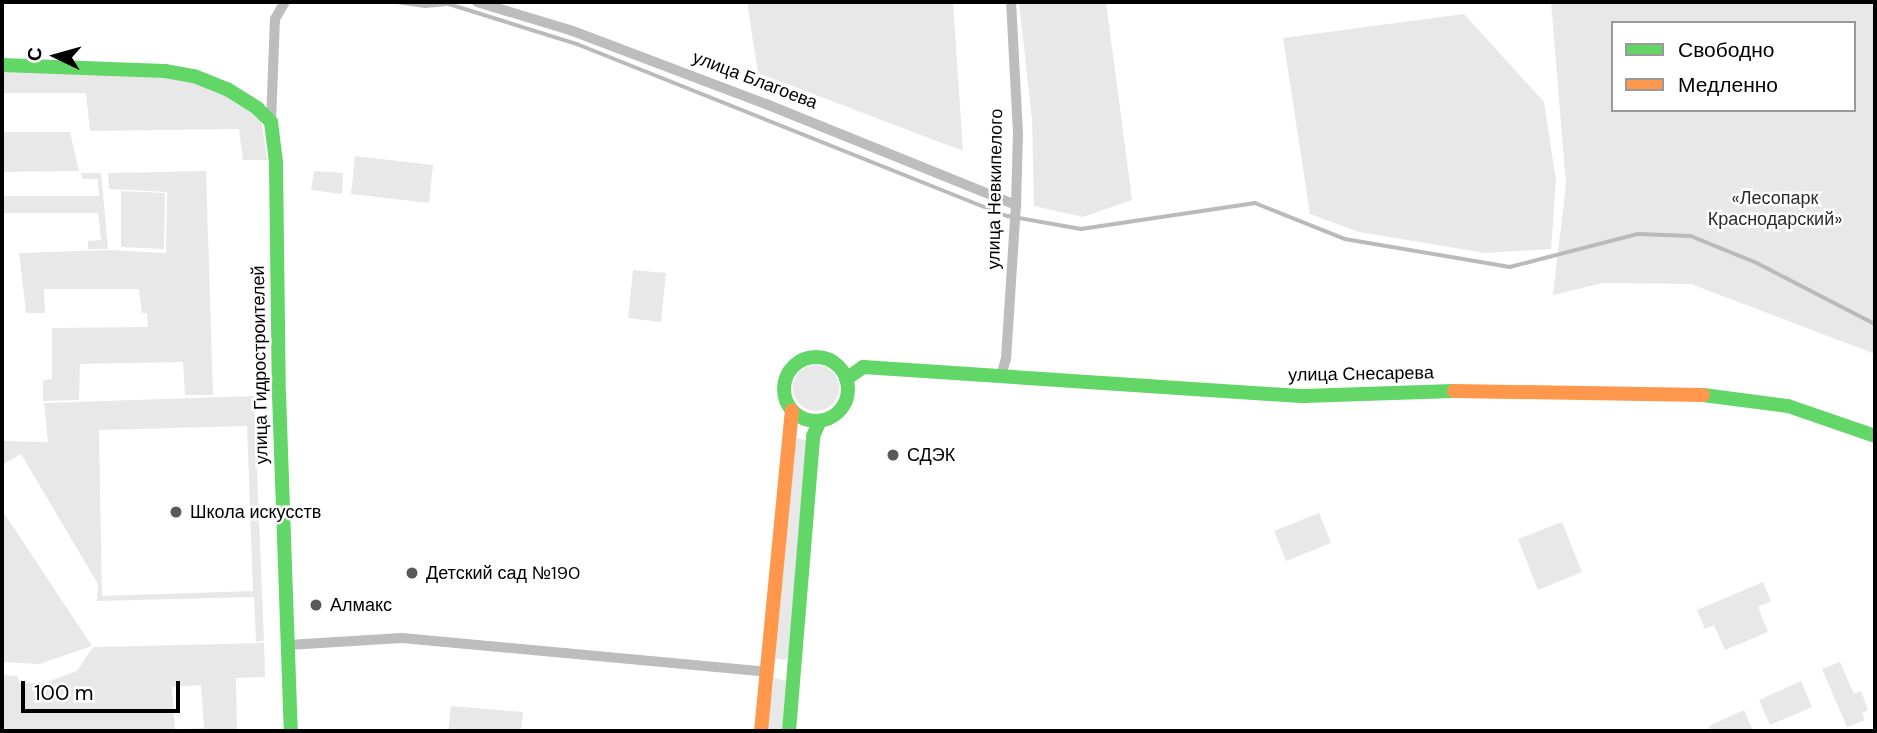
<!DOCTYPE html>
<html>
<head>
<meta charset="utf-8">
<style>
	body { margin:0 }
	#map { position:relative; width:1877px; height:733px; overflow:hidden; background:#fff; font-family:"DM Sans",sans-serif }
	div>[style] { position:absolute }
	.green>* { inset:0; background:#e8e8e8 }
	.round { border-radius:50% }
	.stream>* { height:3.5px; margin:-1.75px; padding:0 1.75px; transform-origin:1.75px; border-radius:1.75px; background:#bababa }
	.street>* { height:10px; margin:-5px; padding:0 5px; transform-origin:5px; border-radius:5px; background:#bdbdbd }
	.fast>* { height:14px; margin:-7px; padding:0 7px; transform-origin:7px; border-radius:7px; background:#63d668 }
	.fast>.ring { margin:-7px; padding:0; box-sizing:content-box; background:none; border:14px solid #63d668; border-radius:50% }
	.slow>* { height:14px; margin:-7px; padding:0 7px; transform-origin:7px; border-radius:7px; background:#ff974d }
	.dots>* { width:19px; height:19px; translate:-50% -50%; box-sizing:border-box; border:4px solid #fff; border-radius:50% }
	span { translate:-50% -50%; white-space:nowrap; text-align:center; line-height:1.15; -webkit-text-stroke:5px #fff; paint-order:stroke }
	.street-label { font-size:18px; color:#000 }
	.park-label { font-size:18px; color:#2c2c2c }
	.poi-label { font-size:18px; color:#000 }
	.left { translate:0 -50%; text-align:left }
	.frame { position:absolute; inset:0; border:4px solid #000; pointer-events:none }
	.legend { position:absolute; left:1611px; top:21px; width:245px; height:91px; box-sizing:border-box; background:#fff; border:2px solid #999; margin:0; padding:9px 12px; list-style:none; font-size:21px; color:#000 }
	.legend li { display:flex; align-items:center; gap:14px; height:35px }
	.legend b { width:35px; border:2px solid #999 }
	.north { position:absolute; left:21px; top:21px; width:70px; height:70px; -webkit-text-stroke:5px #fff; paint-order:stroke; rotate:275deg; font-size:19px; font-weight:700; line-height:28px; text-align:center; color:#000 }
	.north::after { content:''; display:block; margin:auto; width:24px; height:32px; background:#000; clip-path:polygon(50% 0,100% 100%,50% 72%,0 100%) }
	.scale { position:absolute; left:21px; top:681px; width:159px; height:32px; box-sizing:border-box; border:4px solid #000; border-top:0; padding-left:9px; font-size:21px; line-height:24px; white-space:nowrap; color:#000; -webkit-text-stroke:5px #fff; paint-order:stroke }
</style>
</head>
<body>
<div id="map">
	<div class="green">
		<div style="clip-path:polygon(747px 2px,953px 2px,963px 151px,758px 73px)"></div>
		<div style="clip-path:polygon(1019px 2px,1106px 2px,1132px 200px,1083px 217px,1034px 206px,1032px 120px)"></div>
		<div style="clip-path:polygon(evenodd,1551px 2px,1875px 2px,1875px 354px,1691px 284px,1603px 283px,1553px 295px,1566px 184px,1551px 2px,1613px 23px,1854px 23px,1854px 110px,1613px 110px,1613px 23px)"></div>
		<div style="clip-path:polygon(1464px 14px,1544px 102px,1556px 181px,1551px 249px,1485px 253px,1359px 232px,1310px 214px,1283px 38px)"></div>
		<div style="clip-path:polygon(2px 68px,176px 76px,213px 84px,261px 118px,267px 160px,243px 160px,239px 129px,90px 131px,86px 93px,2px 93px)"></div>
		<div style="clip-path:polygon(2px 132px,70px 132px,79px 171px,2px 172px)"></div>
		<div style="clip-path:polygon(355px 156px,433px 165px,429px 203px,351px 194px)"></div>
		<div style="clip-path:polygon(206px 171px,213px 395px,185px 395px,183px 362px,80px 364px,79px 400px,43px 401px,43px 380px,52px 379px,52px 328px,148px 327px,147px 313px,142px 313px,139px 289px,44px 289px,45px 313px,26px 313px,19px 253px,109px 250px,166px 253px,167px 192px,109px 189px,108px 173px)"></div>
		<div style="clip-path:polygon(314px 171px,343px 173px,342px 194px,311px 190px)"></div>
		<div style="clip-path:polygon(81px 173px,101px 173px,108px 249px,88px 249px,88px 241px,101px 240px,98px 213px,2px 213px,2px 196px,99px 196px,98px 179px,82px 179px)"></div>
		<div style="clip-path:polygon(121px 191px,165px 193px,164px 249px,121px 247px)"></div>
		<div style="clip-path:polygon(633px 270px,666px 273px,661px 322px,628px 318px)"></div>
		<div class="round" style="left:793px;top:365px;width:46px;height:46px"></div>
		<div style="clip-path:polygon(evenodd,254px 396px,264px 641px,256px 642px,254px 597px,97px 601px,98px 584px,21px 454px,2px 465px,2px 441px,48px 442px,44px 403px,254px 396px,247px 426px,253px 591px,102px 596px,99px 430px,247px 426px)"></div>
		<div style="clip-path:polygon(793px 438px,807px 440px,788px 658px,785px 660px,774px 658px)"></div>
		<div style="clip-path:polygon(2px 510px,92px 646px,39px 664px,2px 662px)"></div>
		<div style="clip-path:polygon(1319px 513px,1331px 543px,1286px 561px,1274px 531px)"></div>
		<div style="clip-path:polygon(1562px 522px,1582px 572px,1538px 590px,1518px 539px)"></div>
		<div style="clip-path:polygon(1763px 582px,1771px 601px,1758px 607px,1768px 632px,1725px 650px,1714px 625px,1705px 629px,1697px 610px)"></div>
		<div style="clip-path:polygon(evenodd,264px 643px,265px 677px,236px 678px,237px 731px,2px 731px,2px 675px,18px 676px,19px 683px,45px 683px,77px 671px,93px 647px,264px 643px,201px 685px,204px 728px,175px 730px,172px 687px,201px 685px)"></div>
		<div style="clip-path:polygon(1840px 662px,1854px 694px,1861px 691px,1868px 710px,1862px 713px,1865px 720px,1847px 727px,1822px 669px)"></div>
		<div style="clip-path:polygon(774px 678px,786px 681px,782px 731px,767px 731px)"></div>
		<div style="clip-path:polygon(1801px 681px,1812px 707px,1770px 725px,1759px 700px)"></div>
		<div style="clip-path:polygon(451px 706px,523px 712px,521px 731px,448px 731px)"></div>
		<div style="clip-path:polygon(1744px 710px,1753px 731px,1711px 731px,1709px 726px)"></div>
	</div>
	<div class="stream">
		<div style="left:397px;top:2px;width:28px;rotate:8deg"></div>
		<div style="left:425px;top:6px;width:24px;rotate:-5deg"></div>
		<div style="left:449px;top:4px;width:134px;rotate:17.4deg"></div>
		<div style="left:577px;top:44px;width:464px;rotate:21.8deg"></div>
		<div style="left:1008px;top:216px;width:74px;rotate:10.1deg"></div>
		<div style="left:1081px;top:229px;width:176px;rotate:-8.5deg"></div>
		<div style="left:1255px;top:203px;width:97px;rotate:21.8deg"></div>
		<div style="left:1345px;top:239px;width:167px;rotate:9.6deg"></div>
		<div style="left:1510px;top:267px;width:132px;rotate:-14.5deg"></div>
		<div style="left:1638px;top:234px;width:53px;rotate:2.2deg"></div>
		<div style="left:1691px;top:236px;width:71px;rotate:22.2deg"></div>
		<div style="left:1757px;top:263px;width:133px;rotate:27.3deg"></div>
	</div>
	<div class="street">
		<div style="left:477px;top:2px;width:97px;rotate:16.8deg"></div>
		<div style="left:570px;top:30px;width:210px;rotate:20.7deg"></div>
		<div style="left:766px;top:104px;width:270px;rotate:22deg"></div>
		<div style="left:271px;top:122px;width:103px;rotate:-87.8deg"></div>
		<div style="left:275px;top:19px;width:20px;rotate:-60deg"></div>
		<div style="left:1001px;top:376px;width:18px;rotate:-74deg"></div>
		<div style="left:1006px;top:359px;width:154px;rotate:-86.3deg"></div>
		<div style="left:1016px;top:205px;width:71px;rotate:-88.4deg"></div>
		<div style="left:1018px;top:134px;width:132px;rotate:-93deg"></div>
		<div style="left:288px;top:645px;width:114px;rotate:-3.5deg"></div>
		<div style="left:402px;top:638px;width:366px;rotate:5.3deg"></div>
	</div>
	<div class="fast">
		<div style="left:2px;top:65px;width:163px;rotate:2.1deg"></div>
		<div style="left:165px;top:71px;width:29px;rotate:10deg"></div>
		<div style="left:194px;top:76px;width:35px;rotate:22deg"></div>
		<div style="left:227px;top:89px;width:36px;rotate:32deg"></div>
		<div style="left:257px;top:108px;width:20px;rotate:45deg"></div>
		<div style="left:271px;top:122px;width:40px;rotate:82.9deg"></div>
		<div style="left:276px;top:162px;width:232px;rotate:89.3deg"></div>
		<div style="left:279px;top:394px;width:337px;rotate:88deg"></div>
		<div class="ring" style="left:784px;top:357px;width:50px;height:50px"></div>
		<div style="left:846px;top:379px;width:21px;rotate:-35deg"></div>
		<div style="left:863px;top:367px;width:442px;rotate:3.8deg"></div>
		<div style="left:1304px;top:396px;width:150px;rotate:-1.9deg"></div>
		<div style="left:1703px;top:395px;width:86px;rotate:7.4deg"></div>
		<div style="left:1788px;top:406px;width:92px;rotate:19deg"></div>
		<div style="left:789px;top:731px;width:296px;rotate:-85.3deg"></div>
		<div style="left:813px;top:436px;width:17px;rotate:-65deg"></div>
	</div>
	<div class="slow">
		<div style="left:1454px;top:391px;width:249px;rotate:0.9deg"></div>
		<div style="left:761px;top:731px;width:322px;rotate:-84.5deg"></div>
	</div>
	<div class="dots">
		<div style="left:893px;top:455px;background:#595959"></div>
		<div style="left:176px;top:512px;background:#595959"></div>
		<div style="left:412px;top:573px;background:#595959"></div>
		<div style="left:316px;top:605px;background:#595959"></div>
	</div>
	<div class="street-label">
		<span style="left:755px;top:80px;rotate:21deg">улица Благоева</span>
		<span style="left:995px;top:189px;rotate:-89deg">улица Невкипелого</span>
		<span style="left:260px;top:365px;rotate:-91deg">улица Гидростроителей</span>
		<span style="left:1361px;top:374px;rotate:-1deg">улица Снесарева</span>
	</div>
	<div class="park-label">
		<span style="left:1775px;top:209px">«Лесопарк<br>Краснодарский»</span>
	</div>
	<div class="poi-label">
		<span class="left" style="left:907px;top:455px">СДЭК</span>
		<span class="left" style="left:190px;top:512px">Школа искусств</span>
		<span class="left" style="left:426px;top:573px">Детский сад №190</span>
		<span class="left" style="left:330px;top:605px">Алмакс</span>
	</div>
	<div class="frame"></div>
	<ul class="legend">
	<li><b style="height:9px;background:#63d668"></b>Свободно</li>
	<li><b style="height:9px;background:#ff974d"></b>Медленно</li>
	</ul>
	<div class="north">С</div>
	<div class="scale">100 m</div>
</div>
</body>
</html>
